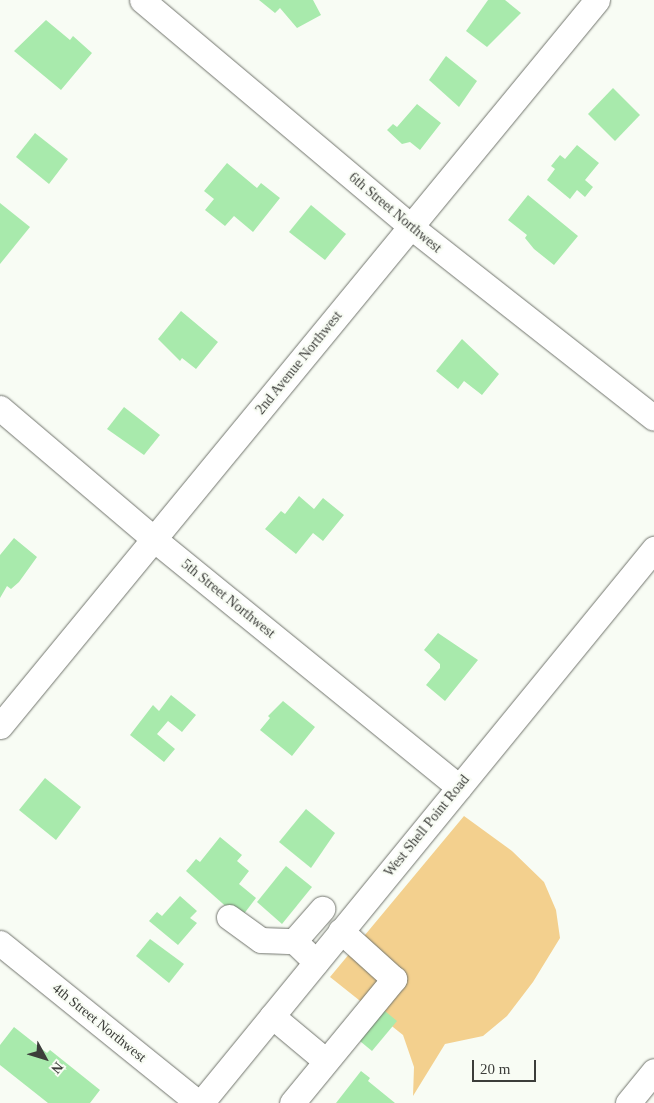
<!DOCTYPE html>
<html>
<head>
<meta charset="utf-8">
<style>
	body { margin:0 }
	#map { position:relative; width:654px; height:1103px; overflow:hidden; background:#f8fcf4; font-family:Georgia,serif }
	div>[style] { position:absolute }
	.green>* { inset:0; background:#f3d08e }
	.building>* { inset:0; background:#a8eaac }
	.roads { filter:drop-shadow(0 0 1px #71746d) drop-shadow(0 0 1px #71746d) }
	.minor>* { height:25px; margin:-12.5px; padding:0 12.5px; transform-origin:12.5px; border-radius:12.5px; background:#fff }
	span { translate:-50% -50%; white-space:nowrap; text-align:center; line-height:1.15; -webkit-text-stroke:4px #f8fcf4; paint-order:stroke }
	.street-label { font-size:14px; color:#3c3d3a }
	.north { position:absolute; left:20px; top:1033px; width:50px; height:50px; -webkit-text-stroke:4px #f8fcf4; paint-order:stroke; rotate:129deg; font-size:14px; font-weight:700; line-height:20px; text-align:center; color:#3c3d3a }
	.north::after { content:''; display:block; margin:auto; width:18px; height:22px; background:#3c3d3a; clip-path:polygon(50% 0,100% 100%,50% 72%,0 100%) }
	.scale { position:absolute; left:472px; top:1060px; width:64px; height:22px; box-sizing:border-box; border:2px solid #3c3d3a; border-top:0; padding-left:6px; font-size:15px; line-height:18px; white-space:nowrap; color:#3c3d3a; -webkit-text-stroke:4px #f8fcf4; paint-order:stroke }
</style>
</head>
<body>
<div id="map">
	<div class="green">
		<div style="clip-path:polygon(464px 816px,512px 851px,544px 882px,556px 910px,560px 938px,533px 982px,507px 1016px,483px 1036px,445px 1044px,413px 1096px,414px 1067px,403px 1035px,330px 977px)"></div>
	</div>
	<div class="building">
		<div style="clip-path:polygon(259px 0,313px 0,321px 15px,297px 28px,280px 8px,275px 13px)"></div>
		<div style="clip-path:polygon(488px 0,505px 0,521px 13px,487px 47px,466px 31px)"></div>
		<div style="clip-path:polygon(46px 20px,70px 40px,73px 36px,92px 53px,61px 90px,14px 51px)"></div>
		<div style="clip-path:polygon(446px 56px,477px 81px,459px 107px,429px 80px)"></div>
		<div style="clip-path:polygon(613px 88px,640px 115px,615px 141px,588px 114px)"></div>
		<div style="clip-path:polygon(417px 104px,441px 123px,420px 150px,410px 142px,402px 144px,387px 130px,393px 124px,397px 127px)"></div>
		<div style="clip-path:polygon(35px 133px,68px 159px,49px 184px,16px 157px)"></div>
		<div style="clip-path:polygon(577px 145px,599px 163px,585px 180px,593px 187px,585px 197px,577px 190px,570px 199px,547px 180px,555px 169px,551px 166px,560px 155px,565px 159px)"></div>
		<div style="clip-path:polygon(227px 163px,257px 188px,261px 183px,280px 198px,253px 232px,234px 216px,225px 226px,205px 210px,214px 199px,204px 191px)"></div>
		<div style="clip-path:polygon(528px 195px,578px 236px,554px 265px,534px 249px,525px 238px,527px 235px,508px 220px)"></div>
		<div style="clip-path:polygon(0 203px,30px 227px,0 264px)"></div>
		<div style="clip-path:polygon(311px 205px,346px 234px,325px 260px,289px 232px)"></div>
		<div style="clip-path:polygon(181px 311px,218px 342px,196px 369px,182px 358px,180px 361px,158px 339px)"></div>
		<div style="clip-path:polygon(462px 339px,499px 374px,482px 395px,464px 381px,458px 389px,436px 371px)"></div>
		<div style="clip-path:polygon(124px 407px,160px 435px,144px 455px,107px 429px)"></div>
		<div style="clip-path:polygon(299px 496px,314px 509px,323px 498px,344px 515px,323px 541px,313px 533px,296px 554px,265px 529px,281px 511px,285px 514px)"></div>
		<div style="clip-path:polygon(14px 538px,37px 557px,19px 582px,11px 589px,7px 586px,0 598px,0 555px)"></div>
		<div style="clip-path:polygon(438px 633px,478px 660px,445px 701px,426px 685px,440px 668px,440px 664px,424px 650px)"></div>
		<div style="clip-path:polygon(171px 695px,196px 715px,182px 732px,168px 721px,157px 734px,175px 749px,164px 762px,130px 735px,153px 705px,159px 711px)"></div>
		<div style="clip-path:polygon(283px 701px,315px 727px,292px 756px,260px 730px,270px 718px,268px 716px)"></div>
		<div style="clip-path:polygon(45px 778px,81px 807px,56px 840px,19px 810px)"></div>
		<div style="clip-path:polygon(306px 809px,335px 833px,311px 868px,279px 842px)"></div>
		<div style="clip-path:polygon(220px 837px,242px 855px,237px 861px,249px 871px,239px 884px,256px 898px,240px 919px,186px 871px,196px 859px,200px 862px)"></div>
		<div style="clip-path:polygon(286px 866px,312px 887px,282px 924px,257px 902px)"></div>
		<div style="clip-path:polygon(180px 896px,197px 911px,190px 918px,197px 923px,178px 945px,149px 921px,157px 912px,162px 916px)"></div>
		<div style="clip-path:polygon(150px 939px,184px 964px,169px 983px,136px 956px)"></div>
		<div style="clip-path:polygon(380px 1007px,397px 1021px,372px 1051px,355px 1037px)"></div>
		<div style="clip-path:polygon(14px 1027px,47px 1053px,50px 1050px,100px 1090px,90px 1103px,48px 1103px,0 1065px,0 1045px)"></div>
		<div style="clip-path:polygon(361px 1071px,370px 1078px,368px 1081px,395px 1103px,336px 1103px)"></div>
	</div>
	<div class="roads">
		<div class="minor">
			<div style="left:142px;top:0;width:351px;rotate:40.1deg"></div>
			<div style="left:410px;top:226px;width:310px;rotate:38.2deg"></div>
			<div style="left:0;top:408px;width:204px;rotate:40.4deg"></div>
			<div style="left:155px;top:540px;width:392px;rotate:39.1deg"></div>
			<div style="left:0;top:726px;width:940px;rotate:-50.57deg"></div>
			<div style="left:229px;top:917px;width:39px;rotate:36deg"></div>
			<div style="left:261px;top:940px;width:33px;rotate:2deg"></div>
			<div style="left:0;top:943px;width:255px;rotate:38.9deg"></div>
			<div style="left:316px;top:962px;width:30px;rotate:-136deg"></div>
			<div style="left:294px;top:941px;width:43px;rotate:-48.8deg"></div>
			<div style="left:272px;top:1016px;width:70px;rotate:39.8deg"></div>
			<div style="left:201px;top:1103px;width:716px;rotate:-50.73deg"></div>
			<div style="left:292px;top:1103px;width:161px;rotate:-50.6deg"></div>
			<div style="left:394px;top:979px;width:72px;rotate:-137.8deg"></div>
			<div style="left:628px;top:1103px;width:41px;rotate:-50.9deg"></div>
		</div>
	</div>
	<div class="street-label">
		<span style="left:395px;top:213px;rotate:40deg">6th Street Northwest</span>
		<span style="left:299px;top:363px;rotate:-51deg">2nd Avenue Northwest</span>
		<span style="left:228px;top:599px;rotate:39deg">5th Street Northwest</span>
		<span style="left:427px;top:826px;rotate:-51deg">West Shell Point Road</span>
		<span style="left:99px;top:1023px;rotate:39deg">4th Street Northwest</span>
	</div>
	<div class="north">N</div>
	<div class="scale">20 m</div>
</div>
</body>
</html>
